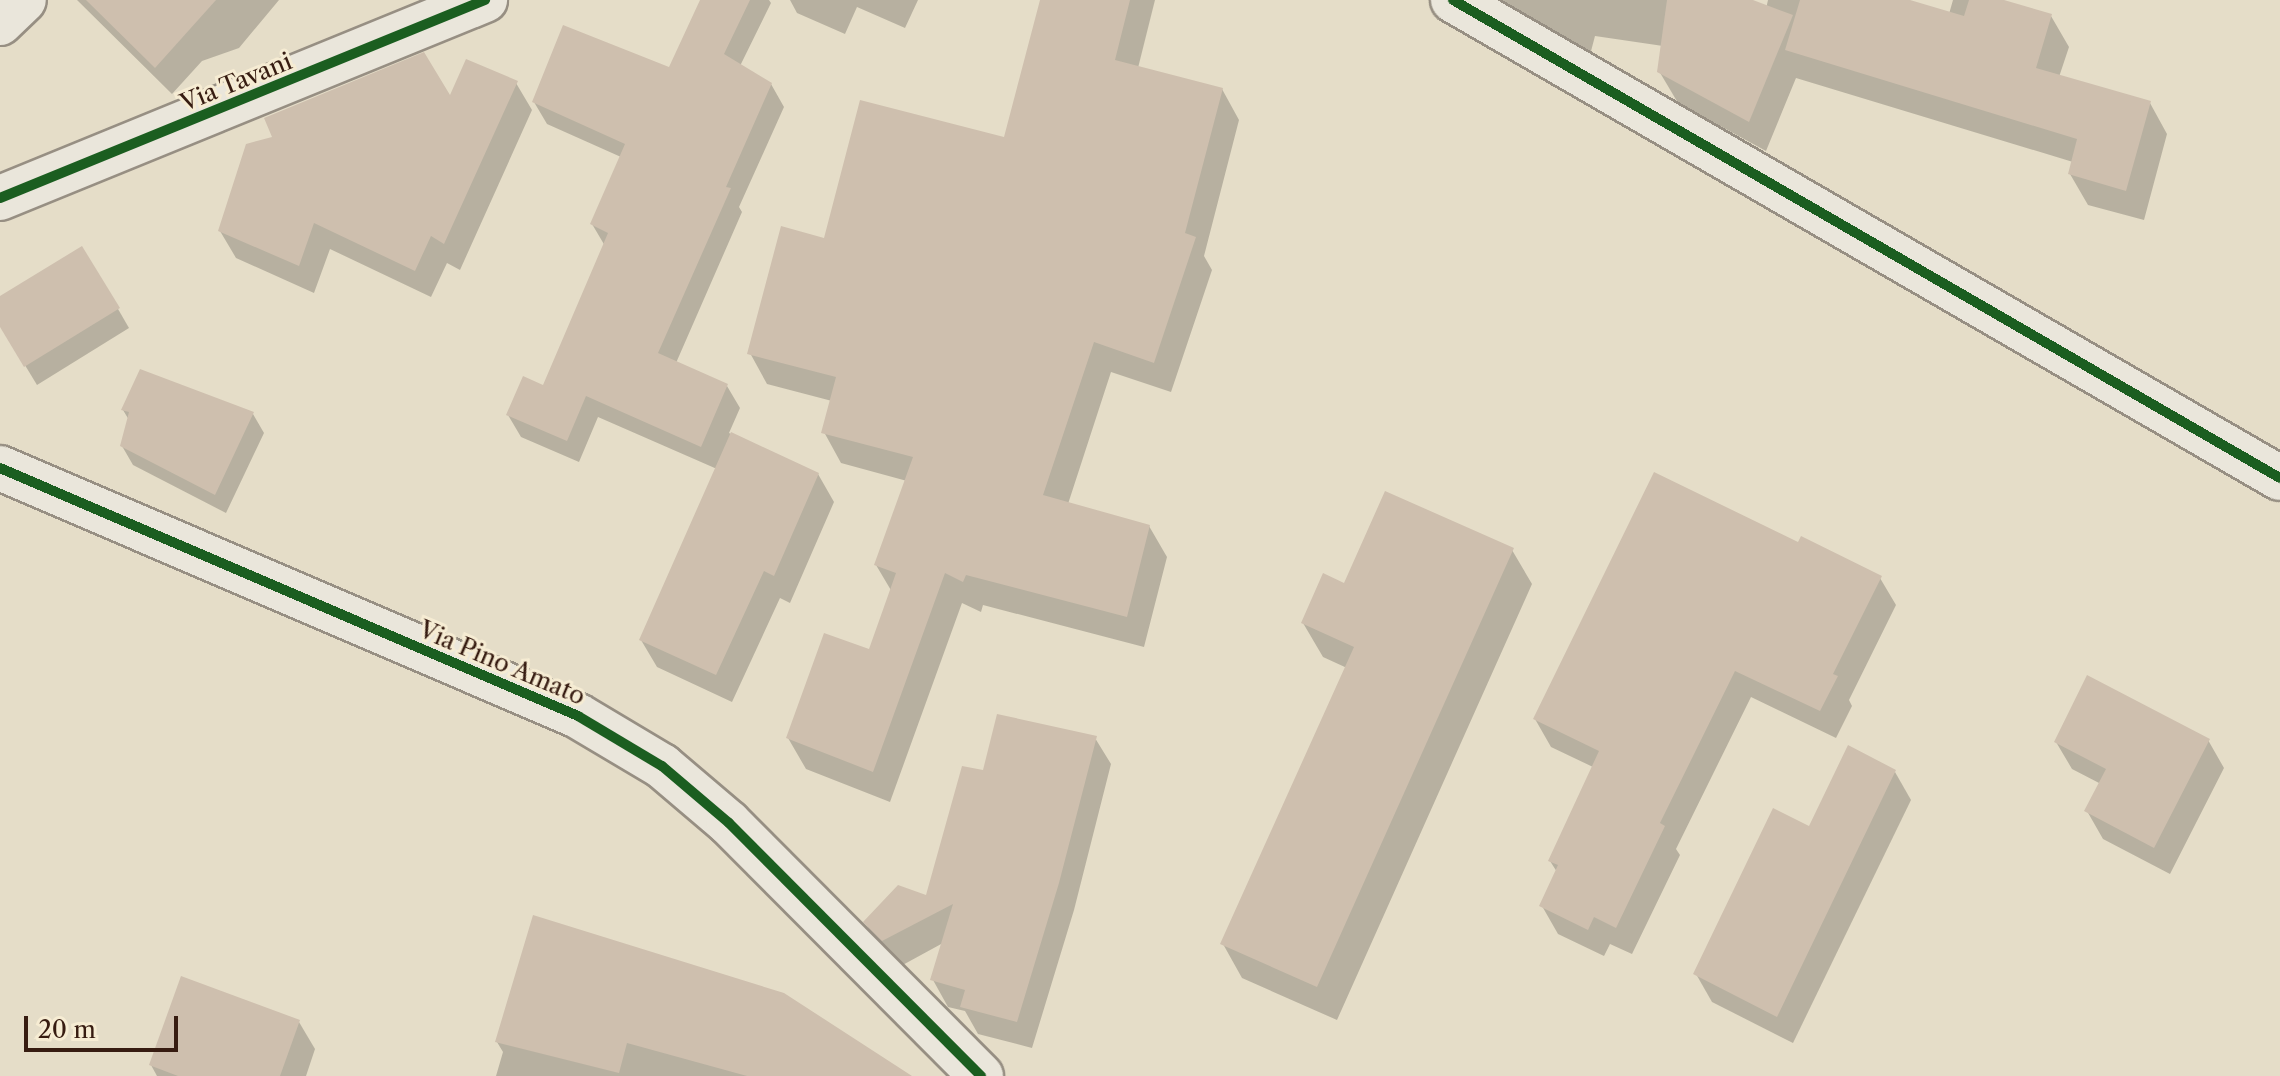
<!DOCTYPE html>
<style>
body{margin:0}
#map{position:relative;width:2280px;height:1076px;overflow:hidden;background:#e5ddc8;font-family:"Libre Caslon Text",serif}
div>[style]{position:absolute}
.shadow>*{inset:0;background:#0003}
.building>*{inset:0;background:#cebfae}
.roads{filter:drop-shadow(2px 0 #978f83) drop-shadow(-2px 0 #978f83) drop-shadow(0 2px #978f83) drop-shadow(0 -2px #978f83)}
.minor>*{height:44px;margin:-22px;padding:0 22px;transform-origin:22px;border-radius:22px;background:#eae6db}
.tertiary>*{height:44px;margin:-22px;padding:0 22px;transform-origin:22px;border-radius:22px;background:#eae6db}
.cycleway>*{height:10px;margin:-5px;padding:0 5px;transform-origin:5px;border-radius:5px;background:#1b5e20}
span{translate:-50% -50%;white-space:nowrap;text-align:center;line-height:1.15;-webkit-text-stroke:6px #f6ecd3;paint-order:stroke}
.street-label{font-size:24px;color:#371c11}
.scale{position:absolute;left:24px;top:1016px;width:154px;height:36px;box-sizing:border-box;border:4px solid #371c11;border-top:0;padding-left:10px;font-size:24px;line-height:28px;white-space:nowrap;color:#371c11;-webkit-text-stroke:6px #f6ecd3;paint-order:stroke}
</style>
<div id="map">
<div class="shadow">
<div style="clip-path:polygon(77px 0,279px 0,239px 48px,202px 61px,172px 94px)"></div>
<div style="clip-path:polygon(702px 0,769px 0,771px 3px,740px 66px,771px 84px,784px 107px,739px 207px,742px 212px,676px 363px,727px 386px,740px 408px,729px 433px,818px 474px,834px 502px,790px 603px,780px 598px,732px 702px,657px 667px,641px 640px,717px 469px,598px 417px,579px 462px,521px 437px,508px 415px,544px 387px,605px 246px,592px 224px,621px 157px,547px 124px,534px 102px,670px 70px)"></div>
<div style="clip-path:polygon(790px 0,918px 0,905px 28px,857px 7px,845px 34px,797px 13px)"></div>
<div style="clip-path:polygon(1042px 0,1155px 0,1138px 68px,1222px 89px,1239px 120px,1204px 256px,1212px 270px,1171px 392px,1111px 372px,1068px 504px,1149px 526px,1167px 557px,1144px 647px,983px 605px,981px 612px,962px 603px,890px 802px,806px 769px,788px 738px,871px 652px,892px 592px,876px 565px,907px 481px,841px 463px,824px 432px,832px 401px,767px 384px,750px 353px,825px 240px,1006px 139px)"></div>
<div style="clip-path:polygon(1490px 0,1750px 0,1765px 13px,1768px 0,1903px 0,1949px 14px,1953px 0,1997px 0,2051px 16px,2069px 47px,2059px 77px,2150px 103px,2167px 134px,2144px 220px,2088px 205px,2070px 174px,2073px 162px,1796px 78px,1766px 151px,1678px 103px,1659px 71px,1663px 46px,1595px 36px,1590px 55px)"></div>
<div style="clip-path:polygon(516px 83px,532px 110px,460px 270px,447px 263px,431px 297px,330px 249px,314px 293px,236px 258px,220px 231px,275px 138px)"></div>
<div style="clip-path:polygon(0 298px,118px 309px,129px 328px,37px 385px,0 324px)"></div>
<div style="clip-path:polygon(123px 410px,253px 414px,264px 433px,226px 513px,133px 465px,122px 446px,129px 420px)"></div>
<div style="clip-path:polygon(1799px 545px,1880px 578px,1896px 605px,1849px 700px,1852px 706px,1836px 738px,1751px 697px,1676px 849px,1680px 855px,1632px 954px,1610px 944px,1604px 956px,1558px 934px,1542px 906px,1557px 872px,1550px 861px,1593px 767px,1551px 747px,1535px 719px)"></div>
<div style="clip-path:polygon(1512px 550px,1532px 584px,1337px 1020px,1242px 978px,1223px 944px,1347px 668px,1323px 657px,1303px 623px,1345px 585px)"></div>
<div style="clip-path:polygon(1095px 738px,1111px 764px,1074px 910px,1032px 1048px,978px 1034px,965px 1011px,948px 1007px,933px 980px,943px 943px,899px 967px,880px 949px,865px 922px,927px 898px,985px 773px)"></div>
<div style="clip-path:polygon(2208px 740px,2224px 768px,2170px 874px,2103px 839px,2087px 811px,2101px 784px,2072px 769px,2056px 742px)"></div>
<div style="clip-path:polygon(1895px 772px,1911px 800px,1793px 1043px,1712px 1002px,1696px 974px,1810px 829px)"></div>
<div style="clip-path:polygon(534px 918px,902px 1076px,496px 1076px,503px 1052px,497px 1042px)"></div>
<div style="clip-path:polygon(299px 1022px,315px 1049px,306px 1076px,157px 1076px,151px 1065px)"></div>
</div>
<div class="building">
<div style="clip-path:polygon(86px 0,216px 0,155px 68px)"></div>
<div style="clip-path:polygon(700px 0,750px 0,724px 54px,772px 83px,726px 187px,731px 188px,658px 353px,728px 384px,701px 447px,586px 396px,567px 441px,506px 415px,523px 376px,543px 385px,608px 233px,590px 224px,625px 144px,532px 102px,563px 25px,669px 67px)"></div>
<div style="clip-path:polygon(1040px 0,1130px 0,1115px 60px,1223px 88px,1185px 233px,1196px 237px,1154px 363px,1094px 342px,1043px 495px,1150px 525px,1127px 617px,966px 575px,963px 582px,945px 573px,873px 772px,786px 738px,824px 633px,869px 649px,896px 573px,874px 565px,913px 457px,821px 433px,836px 377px,747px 354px,781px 226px,824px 238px,860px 100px,1004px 137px)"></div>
<div style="clip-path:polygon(1667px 0,1753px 0,1793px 15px,1749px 122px,1657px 72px)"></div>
<div style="clip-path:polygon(1800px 0,1910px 0,1964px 16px,1969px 0,2004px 0,2052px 14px,2036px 68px,2151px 101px,2126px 191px,2068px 174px,2077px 139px,1785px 50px)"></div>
<div style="clip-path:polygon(424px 52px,450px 95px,466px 59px,518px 81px,444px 244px,431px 236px,415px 271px,314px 223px,299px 266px,218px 231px,246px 144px,272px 137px,264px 118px)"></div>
<div style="clip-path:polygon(82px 246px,120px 308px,24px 367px,0 327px,0 296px)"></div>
<div style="clip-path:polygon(140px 369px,254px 412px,215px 495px,120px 446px,129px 412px,121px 410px)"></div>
<div style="clip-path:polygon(731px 432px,819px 473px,774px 576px,764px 571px,716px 675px,639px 640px)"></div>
<div style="clip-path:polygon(1654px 472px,1798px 542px,1801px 536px,1882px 576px,1833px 674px,1838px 676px,1820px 711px,1735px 671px,1660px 823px,1665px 826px,1616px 928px,1594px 917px,1588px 930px,1539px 906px,1558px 865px,1548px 861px,1599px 751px,1533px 719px)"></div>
<div style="clip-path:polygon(1385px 491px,1514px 548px,1317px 987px,1220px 944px,1354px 647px,1301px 623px,1323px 573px,1344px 583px)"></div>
<div style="clip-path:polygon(2087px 675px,2210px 739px,2154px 848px,2084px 811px,2106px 769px,2054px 742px)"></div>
<div style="clip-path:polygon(997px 714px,1097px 736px,1059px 883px,1017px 1022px,960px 1007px,965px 990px,930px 980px,953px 904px,882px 941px,863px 922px,898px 885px,926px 895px,962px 766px,983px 770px)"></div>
<div style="clip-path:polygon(1848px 745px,1896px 770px,1777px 1017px,1693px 974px,1773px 808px,1809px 826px)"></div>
<div style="clip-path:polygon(533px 915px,784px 993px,912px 1076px,747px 1076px,627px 1043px,619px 1073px,495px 1042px)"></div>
<div style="clip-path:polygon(181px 976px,300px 1020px,280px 1076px,178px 1076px,149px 1065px)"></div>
</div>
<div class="roads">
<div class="minor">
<div style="left:1453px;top:0;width:955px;rotate:30.03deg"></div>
<div style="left:0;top:23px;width:33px;rotate:-44deg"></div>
<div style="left:0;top:468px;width:629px;rotate:23.22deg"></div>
<div style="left:578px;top:716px;width:98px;rotate:30.8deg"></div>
<div style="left:662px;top:766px;width:88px;rotate:40.4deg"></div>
<div style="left:729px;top:823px;width:357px;rotate:45.1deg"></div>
</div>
<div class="tertiary">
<div style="left:0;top:198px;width:524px;rotate:-22.21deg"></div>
</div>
</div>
<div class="cycleway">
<div style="left:1453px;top:0;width:955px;rotate:30.03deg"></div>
<div style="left:0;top:198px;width:524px;rotate:-22.21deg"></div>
<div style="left:0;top:468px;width:629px;rotate:23.22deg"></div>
<div style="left:578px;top:716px;width:98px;rotate:30.8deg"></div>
<div style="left:662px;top:766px;width:88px;rotate:40.4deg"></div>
<div style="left:729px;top:823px;width:357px;rotate:45.1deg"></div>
</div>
<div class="street-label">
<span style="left:236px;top:82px;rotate:-22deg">Via Tavani</span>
<span style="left:502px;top:663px;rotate:23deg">Via Pino Amato</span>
</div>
<div class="scale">20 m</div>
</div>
